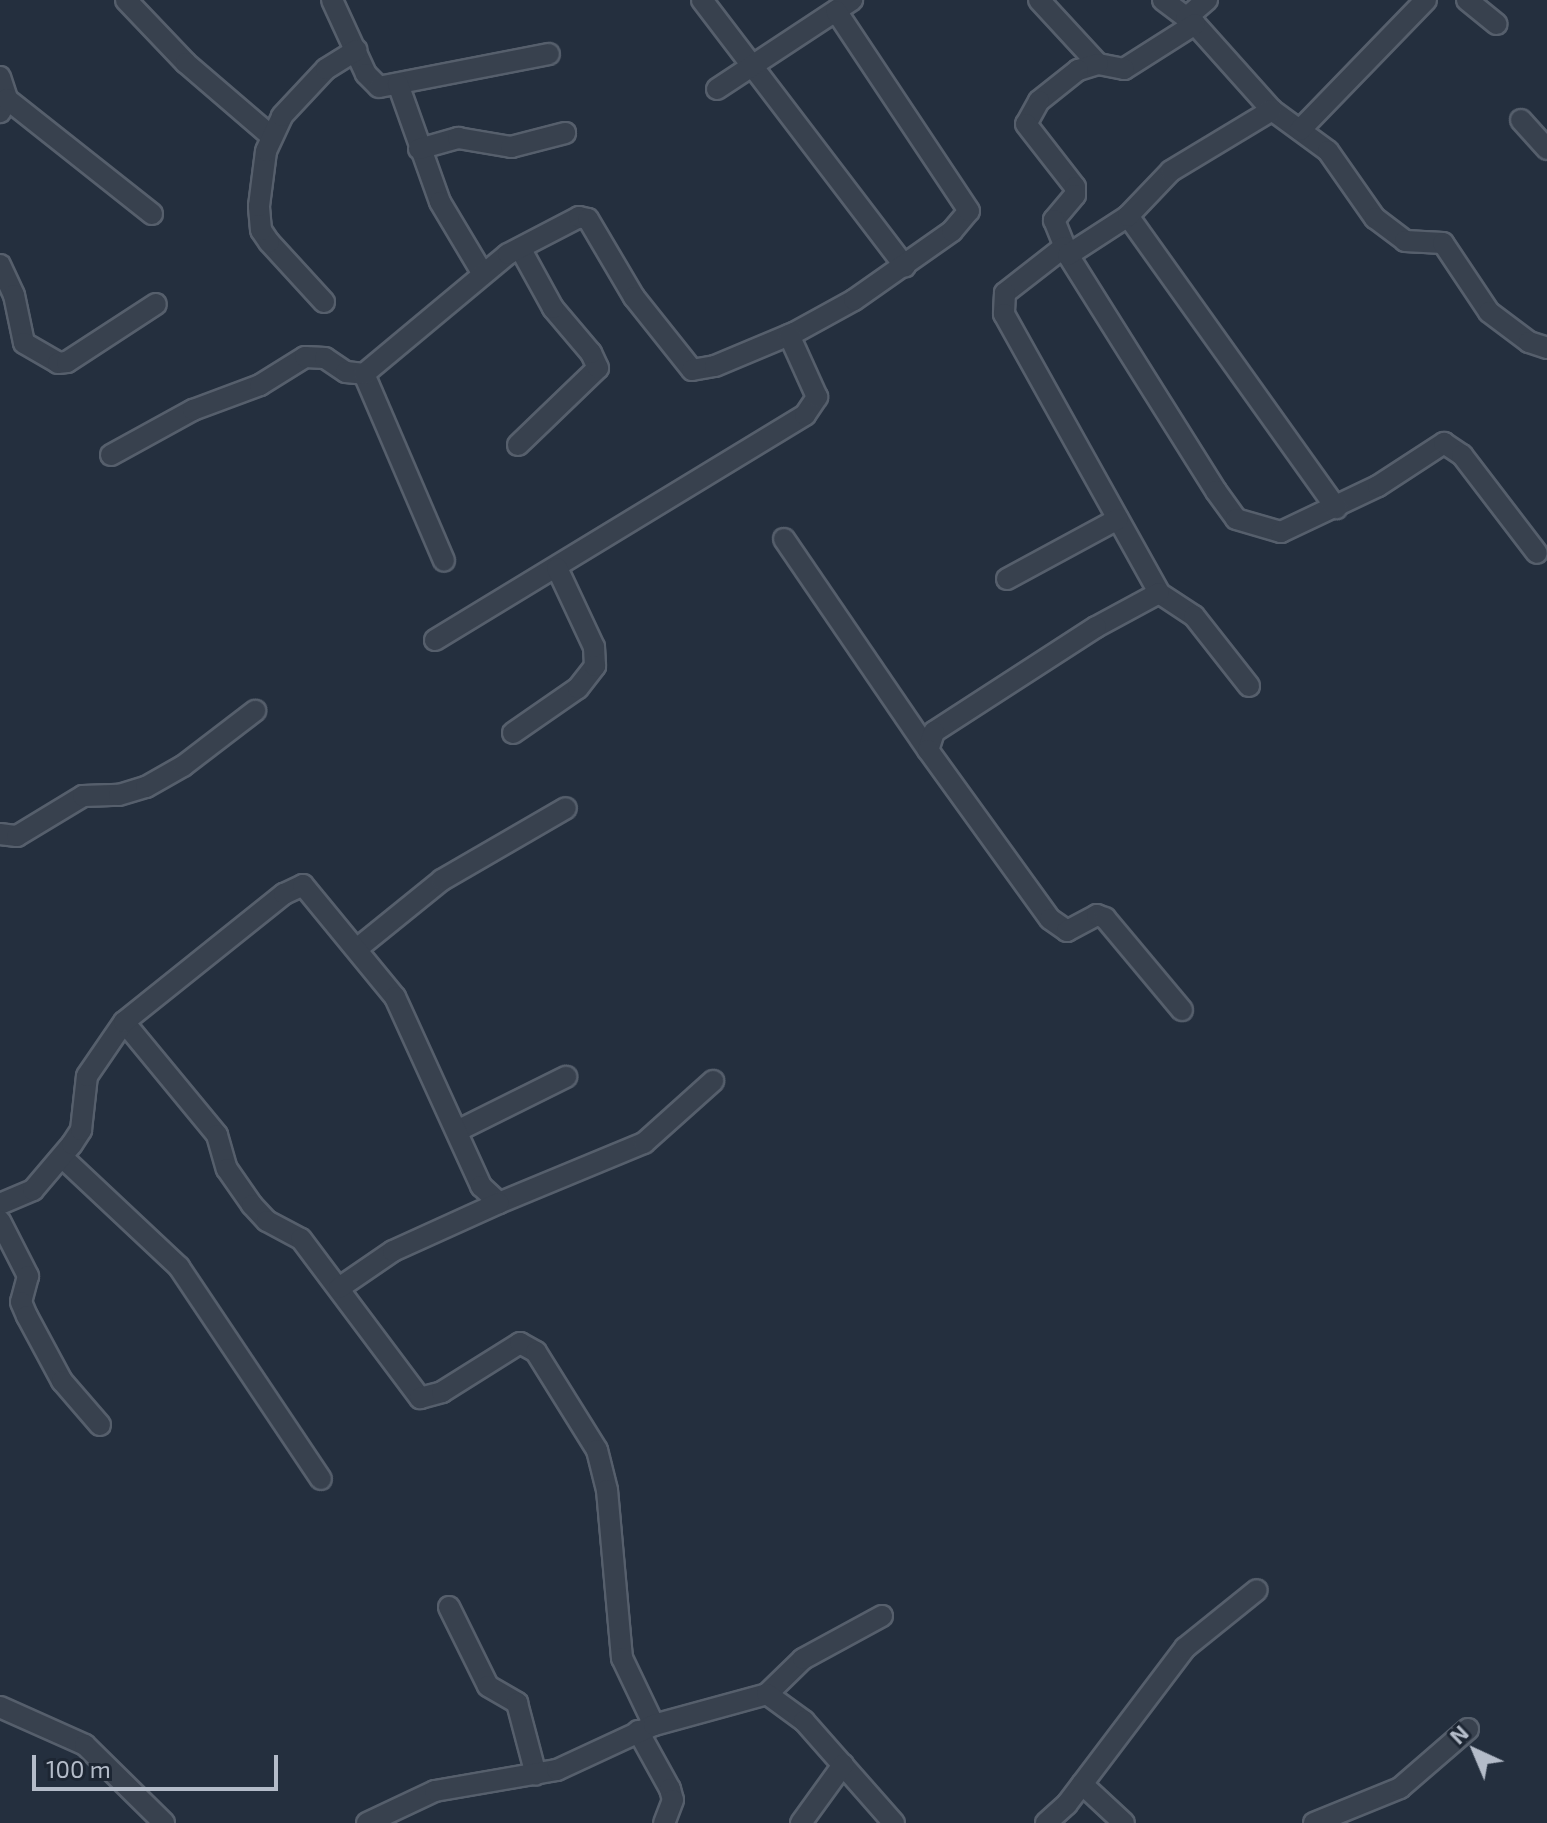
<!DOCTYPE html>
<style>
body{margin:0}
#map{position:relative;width:1547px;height:1823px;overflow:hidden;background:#242f3e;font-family:"Exo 2",sans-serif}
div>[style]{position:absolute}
.roads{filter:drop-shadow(2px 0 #565f6c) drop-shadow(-2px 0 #565f6c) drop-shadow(0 2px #565f6c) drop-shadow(0 -2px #565f6c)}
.minor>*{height:20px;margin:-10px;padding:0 10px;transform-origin:10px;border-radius:10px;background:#38414e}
span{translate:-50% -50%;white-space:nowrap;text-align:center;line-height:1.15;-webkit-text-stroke:6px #1d2633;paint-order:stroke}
.north{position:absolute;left:1435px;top:1711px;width:80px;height:80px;-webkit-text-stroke:6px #1d2633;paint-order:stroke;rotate:316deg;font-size:22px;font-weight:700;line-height:32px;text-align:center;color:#b4bcc9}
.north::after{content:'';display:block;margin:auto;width:28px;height:36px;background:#b4bcc9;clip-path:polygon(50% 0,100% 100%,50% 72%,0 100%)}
.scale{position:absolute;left:32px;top:1755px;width:246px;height:36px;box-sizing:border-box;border:4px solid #b4bcc9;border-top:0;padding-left:10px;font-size:24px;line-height:28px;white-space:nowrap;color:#b4bcc9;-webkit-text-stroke:6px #1d2633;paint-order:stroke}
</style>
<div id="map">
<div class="roads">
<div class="minor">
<div style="left:126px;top:0;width:87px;rotate:46.4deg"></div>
<div style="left:186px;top:63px;width:113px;rotate:40.7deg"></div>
<div style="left:332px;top:0;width:81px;rotate:65.3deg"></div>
<div style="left:366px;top:74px;width:18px;rotate:45deg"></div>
<div style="left:379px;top:87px;width:173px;rotate:-11deg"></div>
<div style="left:702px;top:0;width:335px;rotate:52.7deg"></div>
<div style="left:1039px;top:0;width:87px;rotate:47.3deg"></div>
<div style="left:1163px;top:0;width:40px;rotate:37deg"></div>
<div style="left:1195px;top:24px;width:115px;rotate:48.2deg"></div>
<div style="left:1272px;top:110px;width:69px;rotate:36.2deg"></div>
<div style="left:1328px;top:151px;width:82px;rotate:55deg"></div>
<div style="left:1375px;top:218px;width:38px;rotate:37deg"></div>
<div style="left:1405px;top:241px;width:38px;rotate:3deg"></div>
<div style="left:1443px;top:243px;width:83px;rotate:56.3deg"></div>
<div style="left:1489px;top:312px;width:50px;rotate:36.9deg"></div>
<div style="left:1529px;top:342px;width:19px;rotate:18deg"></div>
<div style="left:1467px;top:0;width:38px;rotate:39deg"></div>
<div style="left:1186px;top:18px;width:28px;rotate:-41deg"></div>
<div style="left:1195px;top:24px;width:84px;rotate:147.6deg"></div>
<div style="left:1124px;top:69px;width:26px;rotate:-169deg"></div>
<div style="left:1098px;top:64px;width:21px;rotate:163deg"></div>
<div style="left:1078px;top:70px;width:50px;rotate:141.5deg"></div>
<div style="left:1039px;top:101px;width:26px;rotate:119deg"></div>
<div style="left:1026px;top:124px;width:80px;rotate:52.1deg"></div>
<div style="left:1075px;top:187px;width:8px;rotate:90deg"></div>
<div style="left:1075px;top:195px;width:33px;rotate:130deg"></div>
<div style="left:1054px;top:220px;width:38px;rotate:68deg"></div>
<div style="left:1068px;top:255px;width:279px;rotate:57.9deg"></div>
<div style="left:1216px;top:491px;width:34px;rotate:54deg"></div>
<div style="left:1236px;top:519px;width:47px;rotate:16.1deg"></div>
<div style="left:1281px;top:532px;width:107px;rotate:-25.4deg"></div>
<div style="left:1378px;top:486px;width:79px;rotate:-33.1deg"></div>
<div style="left:1444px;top:443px;width:22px;rotate:34deg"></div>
<div style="left:1462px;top:455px;width:123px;rotate:52.6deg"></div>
<div style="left:0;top:77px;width:23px;rotate:72deg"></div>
<div style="left:7px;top:99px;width:15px;rotate:118deg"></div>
<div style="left:398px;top:84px;width:125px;rotate:70.4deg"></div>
<div style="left:440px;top:202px;width:84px;rotate:59.2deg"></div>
<div style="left:717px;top:89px;width:162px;rotate:-33.4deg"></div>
<div style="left:7px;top:99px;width:185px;rotate:38.4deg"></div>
<div style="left:1521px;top:120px;width:39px;rotate:48deg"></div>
<div style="left:1300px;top:130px;width:181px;rotate:-45.9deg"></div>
<div style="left:419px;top:149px;width:41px;rotate:-15.8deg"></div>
<div style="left:458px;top:138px;width:54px;rotate:9.6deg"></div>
<div style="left:511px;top:147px;width:56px;rotate:-14.5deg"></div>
<div style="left:1128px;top:216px;width:359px;rotate:54.5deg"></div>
<div style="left:1064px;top:247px;width:75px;rotate:142.1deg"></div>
<div style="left:1005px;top:293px;width:21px;rotate:93deg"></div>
<div style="left:1004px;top:314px;width:319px;rotate:60.9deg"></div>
<div style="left:1159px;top:593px;width:42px;rotate:33.3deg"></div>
<div style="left:1194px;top:616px;width:89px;rotate:51.8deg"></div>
<div style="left:1068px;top:255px;width:72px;rotate:-33deg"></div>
<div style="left:1128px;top:216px;width:62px;rotate:-46.3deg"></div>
<div style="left:1171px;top:171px;width:118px;rotate:-31.1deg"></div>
<div style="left:0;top:265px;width:33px;rotate:65deg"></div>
<div style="left:14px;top:295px;width:49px;rotate:78.2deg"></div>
<div style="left:24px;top:343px;width:39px;rotate:30deg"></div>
<div style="left:58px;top:363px;width:9px;rotate:-6deg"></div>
<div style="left:67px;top:362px;width:106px;rotate:-33.1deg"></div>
<div style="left:324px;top:302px;width:81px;rotate:-132.5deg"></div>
<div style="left:269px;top:242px;width:14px;rotate:-124deg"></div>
<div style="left:261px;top:230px;width:24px;rotate:-95deg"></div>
<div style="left:259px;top:206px;width:55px;rotate:-82.7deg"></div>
<div style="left:266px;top:151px;width:38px;rotate:-65deg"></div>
<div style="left:282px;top:116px;width:64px;rotate:-46.9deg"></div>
<div style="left:326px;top:69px;width:36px;rotate:-32deg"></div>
<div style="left:364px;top:374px;width:203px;rotate:66.8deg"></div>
<div style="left:518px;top:445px;width:111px;rotate:-43.9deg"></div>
<div style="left:598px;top:368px;width:17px;rotate:-115deg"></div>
<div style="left:591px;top:353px;width:59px;rotate:-130.2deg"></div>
<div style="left:553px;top:308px;width:68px;rotate:-118.8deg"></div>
<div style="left:111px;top:455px;width:94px;rotate:-28.8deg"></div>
<div style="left:193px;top:410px;width:72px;rotate:-20.5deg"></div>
<div style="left:260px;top:385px;width:53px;rotate:-31.9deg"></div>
<div style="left:305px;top:357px;width:20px;rotate:3deg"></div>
<div style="left:325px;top:358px;width:25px;rotate:34deg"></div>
<div style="left:346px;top:372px;width:18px;rotate:6deg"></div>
<div style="left:364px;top:374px;width:187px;rotate:-39.8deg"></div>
<div style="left:508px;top:254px;width:80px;rotate:-27.5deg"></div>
<div style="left:579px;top:217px;width:9px;rotate:13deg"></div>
<div style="left:588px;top:219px;width:91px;rotate:59.5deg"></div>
<div style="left:634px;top:297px;width:93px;rotate:51.5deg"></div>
<div style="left:692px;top:370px;width:23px;rotate:-10deg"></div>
<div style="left:715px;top:366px;width:86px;rotate:-22.7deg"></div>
<div style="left:794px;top:333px;width:68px;rotate:-28.8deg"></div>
<div style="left:854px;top:300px;width:120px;rotate:-35.1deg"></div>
<div style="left:952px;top:231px;width:26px;rotate:-50deg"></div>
<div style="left:969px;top:211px;width:240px;rotate:-123.6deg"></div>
<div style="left:784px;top:539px;width:255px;rotate:55.7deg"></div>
<div style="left:1007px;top:579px;width:126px;rotate:-28.4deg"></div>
<div style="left:1159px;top:593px;width:72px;rotate:151.6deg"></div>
<div style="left:1096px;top:627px;width:193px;rotate:147.1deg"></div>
<div style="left:934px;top:732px;width:19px;rotate:108deg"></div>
<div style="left:928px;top:750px;width:208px;rotate:54.2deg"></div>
<div style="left:1050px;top:919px;width:21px;rotate:35deg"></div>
<div style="left:1067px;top:931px;width:34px;rotate:-28deg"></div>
<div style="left:1097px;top:915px;width:9px;rotate:21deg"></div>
<div style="left:1105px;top:918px;width:120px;rotate:50.1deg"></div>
<div style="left:435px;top:640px;width:433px;rotate:-31.3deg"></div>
<div style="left:805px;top:415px;width:22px;rotate:-56deg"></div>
<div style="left:817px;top:397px;width:68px;rotate:-114.3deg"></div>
<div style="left:513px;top:733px;width:79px;rotate:-34.7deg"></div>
<div style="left:578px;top:688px;width:28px;rotate:-52deg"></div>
<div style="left:595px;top:666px;width:19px;rotate:-93deg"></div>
<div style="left:594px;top:647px;width:87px;rotate:-115.1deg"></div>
<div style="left:0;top:834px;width:17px;rotate:7deg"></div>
<div style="left:17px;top:836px;width:77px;rotate:-31.2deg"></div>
<div style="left:83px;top:796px;width:36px;rotate:-2deg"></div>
<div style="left:119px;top:795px;width:28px;rotate:-17deg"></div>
<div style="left:146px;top:787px;width:43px;rotate:-29.6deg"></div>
<div style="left:183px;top:766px;width:91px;rotate:-37.4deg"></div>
<div style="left:358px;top:948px;width:108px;rotate:-39deg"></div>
<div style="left:442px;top:880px;width:143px;rotate:-30.1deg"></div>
<div style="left:124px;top:1022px;width:146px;rotate:50.5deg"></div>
<div style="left:217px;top:1135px;width:35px;rotate:74deg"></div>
<div style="left:227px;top:1169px;width:44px;rotate:55.2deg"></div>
<div style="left:252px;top:1205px;width:22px;rotate:47deg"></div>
<div style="left:267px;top:1221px;width:38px;rotate:28deg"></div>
<div style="left:301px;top:1239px;width:199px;rotate:53.2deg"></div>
<div style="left:420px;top:1398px;width:23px;rotate:-15deg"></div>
<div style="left:442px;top:1392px;width:92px;rotate:-32.1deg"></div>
<div style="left:520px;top:1343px;width:18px;rotate:29deg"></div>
<div style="left:536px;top:1352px;width:115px;rotate:58.1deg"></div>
<div style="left:597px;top:1450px;width:41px;rotate:76deg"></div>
<div style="left:607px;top:1490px;width:169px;rotate:84.9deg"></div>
<div style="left:622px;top:1658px;width:74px;rotate:64.5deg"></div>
<div style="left:457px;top:1131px;width:122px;rotate:-26.4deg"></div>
<div style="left:62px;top:1157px;width:161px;rotate:43.2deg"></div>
<div style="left:179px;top:1267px;width:255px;rotate:56.2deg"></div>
<div style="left:0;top:1204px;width:36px;rotate:-23deg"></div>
<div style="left:33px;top:1190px;width:60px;rotate:-49.7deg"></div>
<div style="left:72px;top:1144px;width:17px;rotate:-57deg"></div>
<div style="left:81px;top:1130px;width:54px;rotate:-83.7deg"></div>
<div style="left:87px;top:1076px;width:65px;rotate:-55.6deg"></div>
<div style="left:124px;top:1022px;width:205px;rotate:-38.7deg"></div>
<div style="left:284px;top:894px;width:21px;rotate:-25deg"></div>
<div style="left:303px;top:885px;width:145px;rotate:50.6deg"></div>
<div style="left:395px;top:997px;width:208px;rotate:65.5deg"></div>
<div style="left:481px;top:1186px;width:25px;rotate:43deg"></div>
<div style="left:499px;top:1203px;width:157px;rotate:-22.5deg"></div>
<div style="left:644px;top:1143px;width:93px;rotate:-41.9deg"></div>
<div style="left:0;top:1221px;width:62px;rotate:63deg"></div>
<div style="left:28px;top:1276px;width:27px;rotate:105deg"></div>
<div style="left:21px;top:1302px;width:15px;rotate:67deg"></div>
<div style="left:27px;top:1316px;width:74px;rotate:61.7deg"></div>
<div style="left:62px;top:1381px;width:58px;rotate:49.2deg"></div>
<div style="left:339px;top:1288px;width:65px;rotate:-34.4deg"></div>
<div style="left:393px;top:1251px;width:116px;rotate:-24.4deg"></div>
<div style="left:449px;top:1607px;width:88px;rotate:63.7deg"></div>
<div style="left:488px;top:1686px;width:34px;rotate:30deg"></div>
<div style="left:517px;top:1703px;width:74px;rotate:75.2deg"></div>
<div style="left:767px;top:1694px;width:50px;rotate:-44.2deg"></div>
<div style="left:803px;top:1659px;width:90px;rotate:-28.6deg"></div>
<div style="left:0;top:1707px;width:93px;rotate:24.1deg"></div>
<div style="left:85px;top:1745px;width:111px;rotate:44.6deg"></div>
<div style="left:638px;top:1731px;width:66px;rotate:61.1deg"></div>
<div style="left:670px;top:1789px;width:11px;rotate:75deg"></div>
<div style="left:673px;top:1800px;width:25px;rotate:111deg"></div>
<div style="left:1082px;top:1784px;width:57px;rotate:42.9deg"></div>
<div style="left:367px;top:1823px;width:75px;rotate:-25.2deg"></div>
<div style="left:435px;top:1791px;width:124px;rotate:-9.8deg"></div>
<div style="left:557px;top:1770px;width:107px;rotate:-24.9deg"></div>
<div style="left:654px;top:1725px;width:117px;rotate:-15.3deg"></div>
<div style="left:767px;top:1694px;width:46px;rotate:36.1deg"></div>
<div style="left:804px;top:1721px;width:136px;rotate:48.6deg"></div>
<div style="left:801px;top:1823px;width:72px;rotate:-54.1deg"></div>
<div style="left:1046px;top:1823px;width:28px;rotate:-42deg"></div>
<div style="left:1067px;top:1804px;width:196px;rotate:-52.9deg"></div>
<div style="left:1185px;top:1648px;width:92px;rotate:-38.9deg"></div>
<div style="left:1314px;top:1823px;width:93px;rotate:-22.1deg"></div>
<div style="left:1400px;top:1788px;width:90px;rotate:-40.9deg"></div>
</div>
</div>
<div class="north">N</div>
<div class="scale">100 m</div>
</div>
